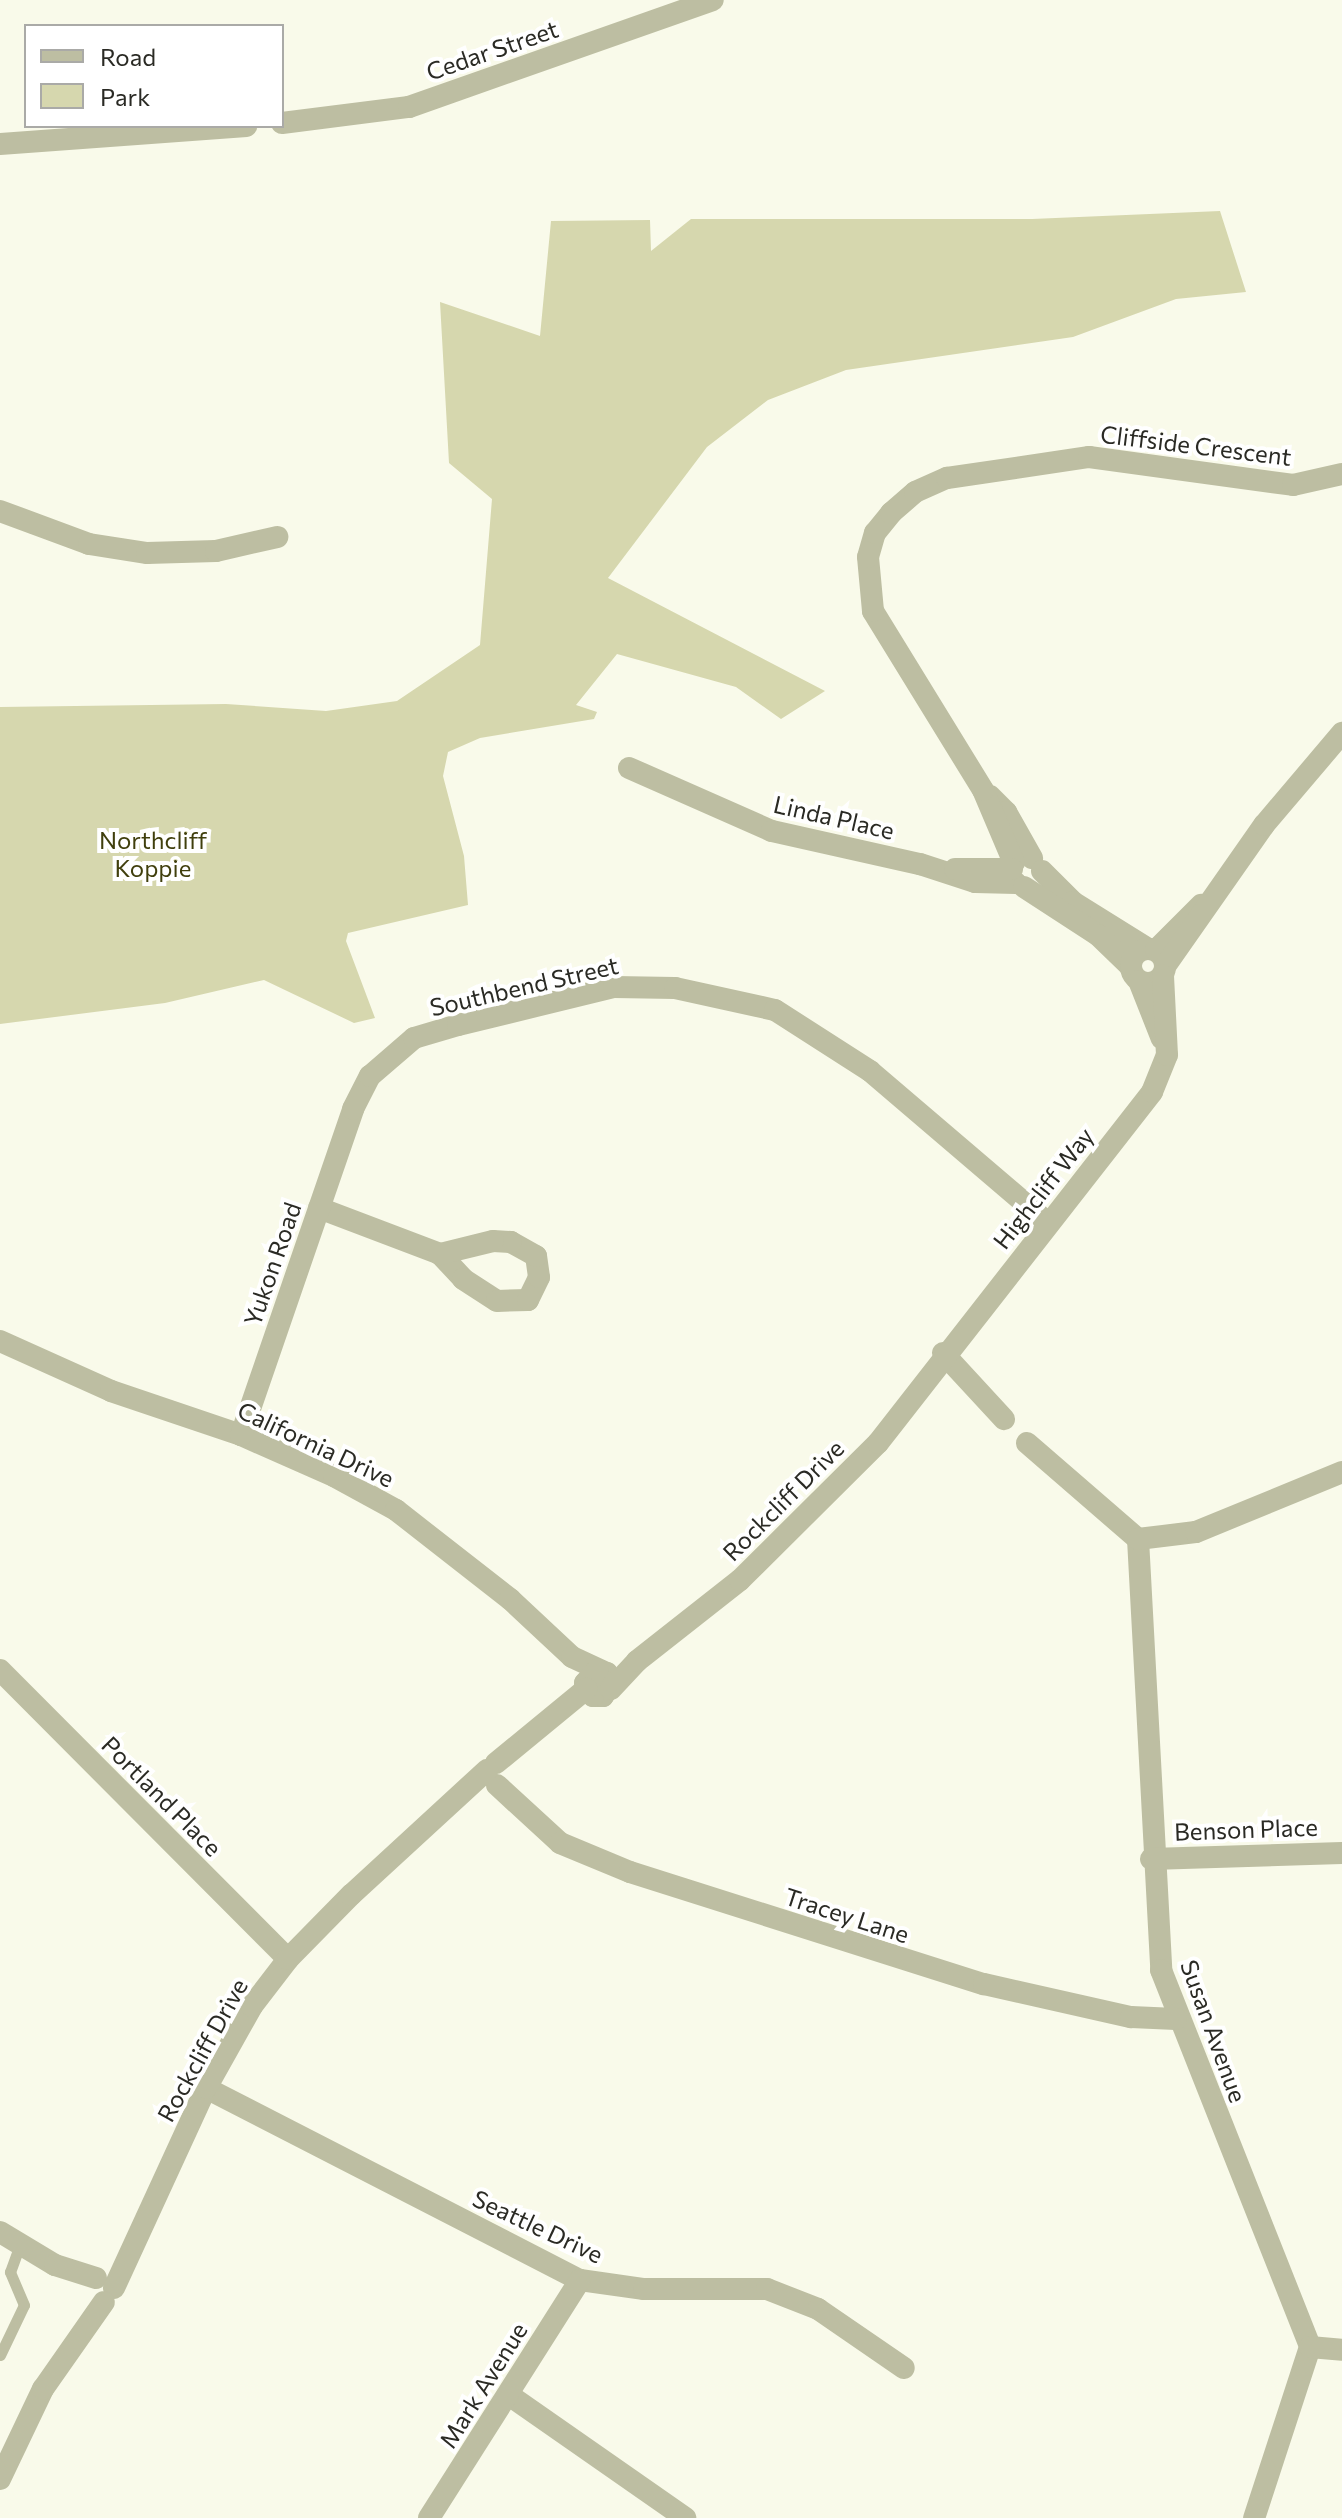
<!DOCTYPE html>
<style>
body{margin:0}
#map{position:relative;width:1342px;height:2518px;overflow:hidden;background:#f9faea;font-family:Commissioner,sans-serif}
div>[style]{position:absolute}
.green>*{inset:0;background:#d6d7ae}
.service>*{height:11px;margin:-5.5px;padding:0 5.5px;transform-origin:5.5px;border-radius:5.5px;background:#bdbea2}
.minor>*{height:22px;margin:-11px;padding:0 11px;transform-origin:11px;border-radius:11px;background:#bdbea2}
.minor>.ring{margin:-11px;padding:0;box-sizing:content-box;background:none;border:22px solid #bdbea2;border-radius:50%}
span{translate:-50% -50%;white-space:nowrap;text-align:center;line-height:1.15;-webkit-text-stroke:8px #fff;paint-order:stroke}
.street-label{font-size:24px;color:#2a2a24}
.park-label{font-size:24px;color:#403f0d}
.legend{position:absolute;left:24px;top:24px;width:260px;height:104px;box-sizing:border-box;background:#fff;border:2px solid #aaaaa7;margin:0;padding:10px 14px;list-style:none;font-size:24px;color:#2a2a24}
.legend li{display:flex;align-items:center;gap:16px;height:40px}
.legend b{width:40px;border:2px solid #aaaaa7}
</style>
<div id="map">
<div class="green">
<div style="clip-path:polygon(1220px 211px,1246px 292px,1176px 299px,1073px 337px,846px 370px,768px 400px,707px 447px,608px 578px,825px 691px,781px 719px,736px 687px,617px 654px,576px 705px,597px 712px,594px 719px,480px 738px,448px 752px,443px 776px,464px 856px,468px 905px,348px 933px,346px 941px,375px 1018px,354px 1023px,264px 980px,165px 1003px,0 1024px,0 707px,226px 704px,326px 711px,397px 701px,480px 645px,492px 499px,449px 463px,440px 302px,540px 336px,551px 221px,650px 220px,651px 251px,691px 219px,1032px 219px)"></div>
</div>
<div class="service">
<div style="left:0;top:2355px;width:55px;rotate:-64.4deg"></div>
<div style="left:24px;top:2305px;width:36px;rotate:-113deg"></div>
<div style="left:10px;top:2272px;width:29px;rotate:-70deg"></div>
</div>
<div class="minor">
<div style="left:282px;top:123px;width:128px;rotate:-7.2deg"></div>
<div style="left:409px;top:107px;width:322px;rotate:-19.4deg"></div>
<div style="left:0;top:144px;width:247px;rotate:-4.2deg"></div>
<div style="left:0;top:511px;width:95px;rotate:20.3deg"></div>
<div style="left:89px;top:544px;width:59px;rotate:8.8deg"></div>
<div style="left:147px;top:553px;width:69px;rotate:-1.7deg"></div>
<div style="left:216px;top:551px;width:63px;rotate:-12.9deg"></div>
<div style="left:629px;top:768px;width:156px;rotate:23.8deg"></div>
<div style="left:772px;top:831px;width:152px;rotate:12.6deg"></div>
<div style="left:920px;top:864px;width:58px;rotate:18.1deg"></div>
<div style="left:975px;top:882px;width:41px;rotate:1.4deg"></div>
<div style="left:990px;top:796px;width:23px;rotate:45deg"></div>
<div style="left:1006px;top:812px;width:53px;rotate:60.5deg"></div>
<div style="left:1014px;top:863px;width:79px;rotate:-113deg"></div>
<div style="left:983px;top:790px;width:210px;rotate:-121.6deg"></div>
<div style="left:873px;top:611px;width:54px;rotate:-95.3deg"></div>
<div style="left:868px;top:557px;width:25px;rotate:-74deg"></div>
<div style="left:875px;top:533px;width:26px;rotate:-51deg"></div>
<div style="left:891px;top:513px;width:32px;rotate:-41deg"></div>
<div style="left:915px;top:492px;width:35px;rotate:-24deg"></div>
<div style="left:947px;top:478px;width:144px;rotate:-8.4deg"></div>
<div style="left:1089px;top:457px;width:206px;rotate:7.8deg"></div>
<div style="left:1293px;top:485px;width:50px;rotate:-12.7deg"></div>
<div style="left:955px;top:869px;width:57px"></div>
<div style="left:1042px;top:871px;width:44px;rotate:45deg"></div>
<div style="left:1073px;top:902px;width:87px;rotate:31.9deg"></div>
<div style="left:1024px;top:887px;width:88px;rotate:33deg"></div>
<div style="left:1098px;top:935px;width:45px;rotate:44.1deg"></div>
<div class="ring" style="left:1131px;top:949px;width:12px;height:12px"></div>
<div style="left:1156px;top:950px;width:64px;rotate:-45deg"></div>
<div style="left:1166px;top:965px;width:171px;rotate:-55deg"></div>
<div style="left:1264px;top:825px;width:121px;rotate:-49.7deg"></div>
<div style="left:1139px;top:981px;width:62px;rotate:68.4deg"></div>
<div style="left:319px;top:1208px;width:129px;rotate:20.8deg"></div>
<div style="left:440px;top:1254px;width:34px;rotate:47deg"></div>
<div style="left:463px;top:1279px;width:40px;rotate:32.9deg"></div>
<div style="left:497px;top:1301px;width:31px;rotate:-2deg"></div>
<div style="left:528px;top:1300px;width:25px;rotate:-64deg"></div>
<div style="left:539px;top:1277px;width:21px;rotate:-98deg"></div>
<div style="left:536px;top:1256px;width:29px;rotate:-151deg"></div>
<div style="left:511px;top:1242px;width:18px;rotate:-177deg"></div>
<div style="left:493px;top:1241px;width:55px;rotate:166.2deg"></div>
<div style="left:0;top:1341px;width:122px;rotate:24.2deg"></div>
<div style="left:111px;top:1391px;width:137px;rotate:18.7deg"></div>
<div style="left:241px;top:1435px;width:102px;rotate:23.8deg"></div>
<div style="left:334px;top:1476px;width:71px;rotate:28.7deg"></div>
<div style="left:396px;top:1510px;width:145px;rotate:38deg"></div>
<div style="left:510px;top:1599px;width:85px;rotate:43.1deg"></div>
<div style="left:572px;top:1657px;width:38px;rotate:25deg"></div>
<div style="left:607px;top:1673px;width:11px;rotate:63deg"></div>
<div style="left:612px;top:1683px;width:16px;rotate:125deg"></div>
<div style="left:603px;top:1696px;width:10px;rotate:180deg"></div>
<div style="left:593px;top:1696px;width:15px;rotate:-122deg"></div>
<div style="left:585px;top:1683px;width:18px;rotate:-47deg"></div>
<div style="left:943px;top:1353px;width:90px;rotate:47.3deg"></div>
<div style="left:241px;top:1435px;width:345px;rotate:-71deg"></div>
<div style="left:353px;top:1109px;width:37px;rotate:-63deg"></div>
<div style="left:370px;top:1076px;width:58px;rotate:-40.8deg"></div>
<div style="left:414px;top:1038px;width:46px;rotate:-16.5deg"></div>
<div style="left:458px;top:1025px;width:161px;rotate:-13.7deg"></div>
<div style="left:614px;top:987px;width:61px;rotate:0.9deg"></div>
<div style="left:675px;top:988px;width:102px;rotate:12.4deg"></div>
<div style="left:775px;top:1010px;width:113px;rotate:32.7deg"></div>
<div style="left:870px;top:1071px;width:235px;rotate:40.5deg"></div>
<div style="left:1027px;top:1443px;width:147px;rotate:40.9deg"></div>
<div style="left:1138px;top:1539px;width:432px;rotate:86.9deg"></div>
<div style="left:1161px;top:1970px;width:405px;rotate:68.4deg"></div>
<div style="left:1310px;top:2347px;width:180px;rotate:108.1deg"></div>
<div style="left:1138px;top:1539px;width:58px;rotate:-6.9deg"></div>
<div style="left:1196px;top:1532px;width:158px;rotate:-22.3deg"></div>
<div style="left:0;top:1670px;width:408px;rotate:45.1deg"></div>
<div style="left:611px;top:1689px;width:38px;rotate:-47deg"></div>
<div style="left:637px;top:1661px;width:131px;rotate:-38.2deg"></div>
<div style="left:740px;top:1580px;width:194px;rotate:-44.8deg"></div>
<div style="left:878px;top:1443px;width:445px;rotate:-52deg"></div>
<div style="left:1152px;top:1092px;width:40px;rotate:-68deg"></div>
<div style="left:1167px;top:1055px;width:80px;rotate:-92.9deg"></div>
<div style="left:496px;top:1763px;width:117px;rotate:-39.4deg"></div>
<div style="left:497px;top:1785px;width:86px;rotate:42.6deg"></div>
<div style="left:560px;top:1843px;width:76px;rotate:22.5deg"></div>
<div style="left:630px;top:1872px;width:371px;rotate:17.6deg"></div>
<div style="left:984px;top:1984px;width:151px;rotate:12.7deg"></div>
<div style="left:1131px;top:2017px;width:45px;rotate:2.5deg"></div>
<div style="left:1151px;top:1859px;width:191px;rotate:-1.8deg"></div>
<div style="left:206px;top:2088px;width:420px;rotate:27.2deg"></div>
<div style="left:580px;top:2280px;width:65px;rotate:8deg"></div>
<div style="left:644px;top:2289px;width:123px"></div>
<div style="left:767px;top:2289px;width:55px;rotate:21.4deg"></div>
<div style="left:818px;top:2309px;width:104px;rotate:34.5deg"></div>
<div style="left:0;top:2232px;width:64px;rotate:31deg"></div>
<div style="left:55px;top:2265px;width:43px;rotate:17.6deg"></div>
<div style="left:114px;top:2288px;width:220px;rotate:-65.3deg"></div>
<div style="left:206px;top:2088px;width:94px;rotate:-60.7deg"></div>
<div style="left:252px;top:2006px;width:59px;rotate:-52.5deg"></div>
<div style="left:288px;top:1959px;width:90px;rotate:-45.5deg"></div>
<div style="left:351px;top:1895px;width:185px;rotate:-42.6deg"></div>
<div style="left:1310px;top:2347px;width:32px;rotate:5deg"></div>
<div style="left:509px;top:2395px;width:215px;rotate:34.9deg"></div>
<div style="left:0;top:2479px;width:100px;rotate:-64.5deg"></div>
<div style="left:43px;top:2389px;width:106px;rotate:-55deg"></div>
<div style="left:429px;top:2518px;width:282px;rotate:-57.6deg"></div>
</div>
<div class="street-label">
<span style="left:492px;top:50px;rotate:-19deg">Cedar Street</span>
<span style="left:1196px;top:445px;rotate:7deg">Cliffside Crescent</span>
<span style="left:834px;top:817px;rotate:13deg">Linda Place</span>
<span style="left:524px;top:986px;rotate:-13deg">Southbend Street</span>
<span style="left:1043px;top:1188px;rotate:-52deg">Highcliff Way</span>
<span style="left:272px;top:1264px;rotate:-71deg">Yukon Road</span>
<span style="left:316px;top:1444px;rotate:25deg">California Drive</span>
<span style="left:783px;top:1500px;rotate:-45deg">Rockcliff Drive</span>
<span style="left:162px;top:1796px;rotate:45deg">Portland Place</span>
<span style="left:1246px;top:1829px;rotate:-2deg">Benson Place</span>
<span style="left:847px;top:1915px;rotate:18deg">Tracey Lane</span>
<span style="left:1214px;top:2031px;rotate:70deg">Susan Avenue</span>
<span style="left:202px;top:2050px;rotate:-61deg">Rockcliff Drive</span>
<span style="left:538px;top:2226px;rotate:25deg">Seattle Drive</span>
<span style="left:483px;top:2385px;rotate:-58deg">Mark Avenue</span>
</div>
<div class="park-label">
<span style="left:153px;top:854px">Northcliff<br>Koppie</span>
</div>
<ul class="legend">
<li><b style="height:10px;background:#bdbea2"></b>Road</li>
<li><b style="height:22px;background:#d6d7ae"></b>Park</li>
</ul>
</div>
